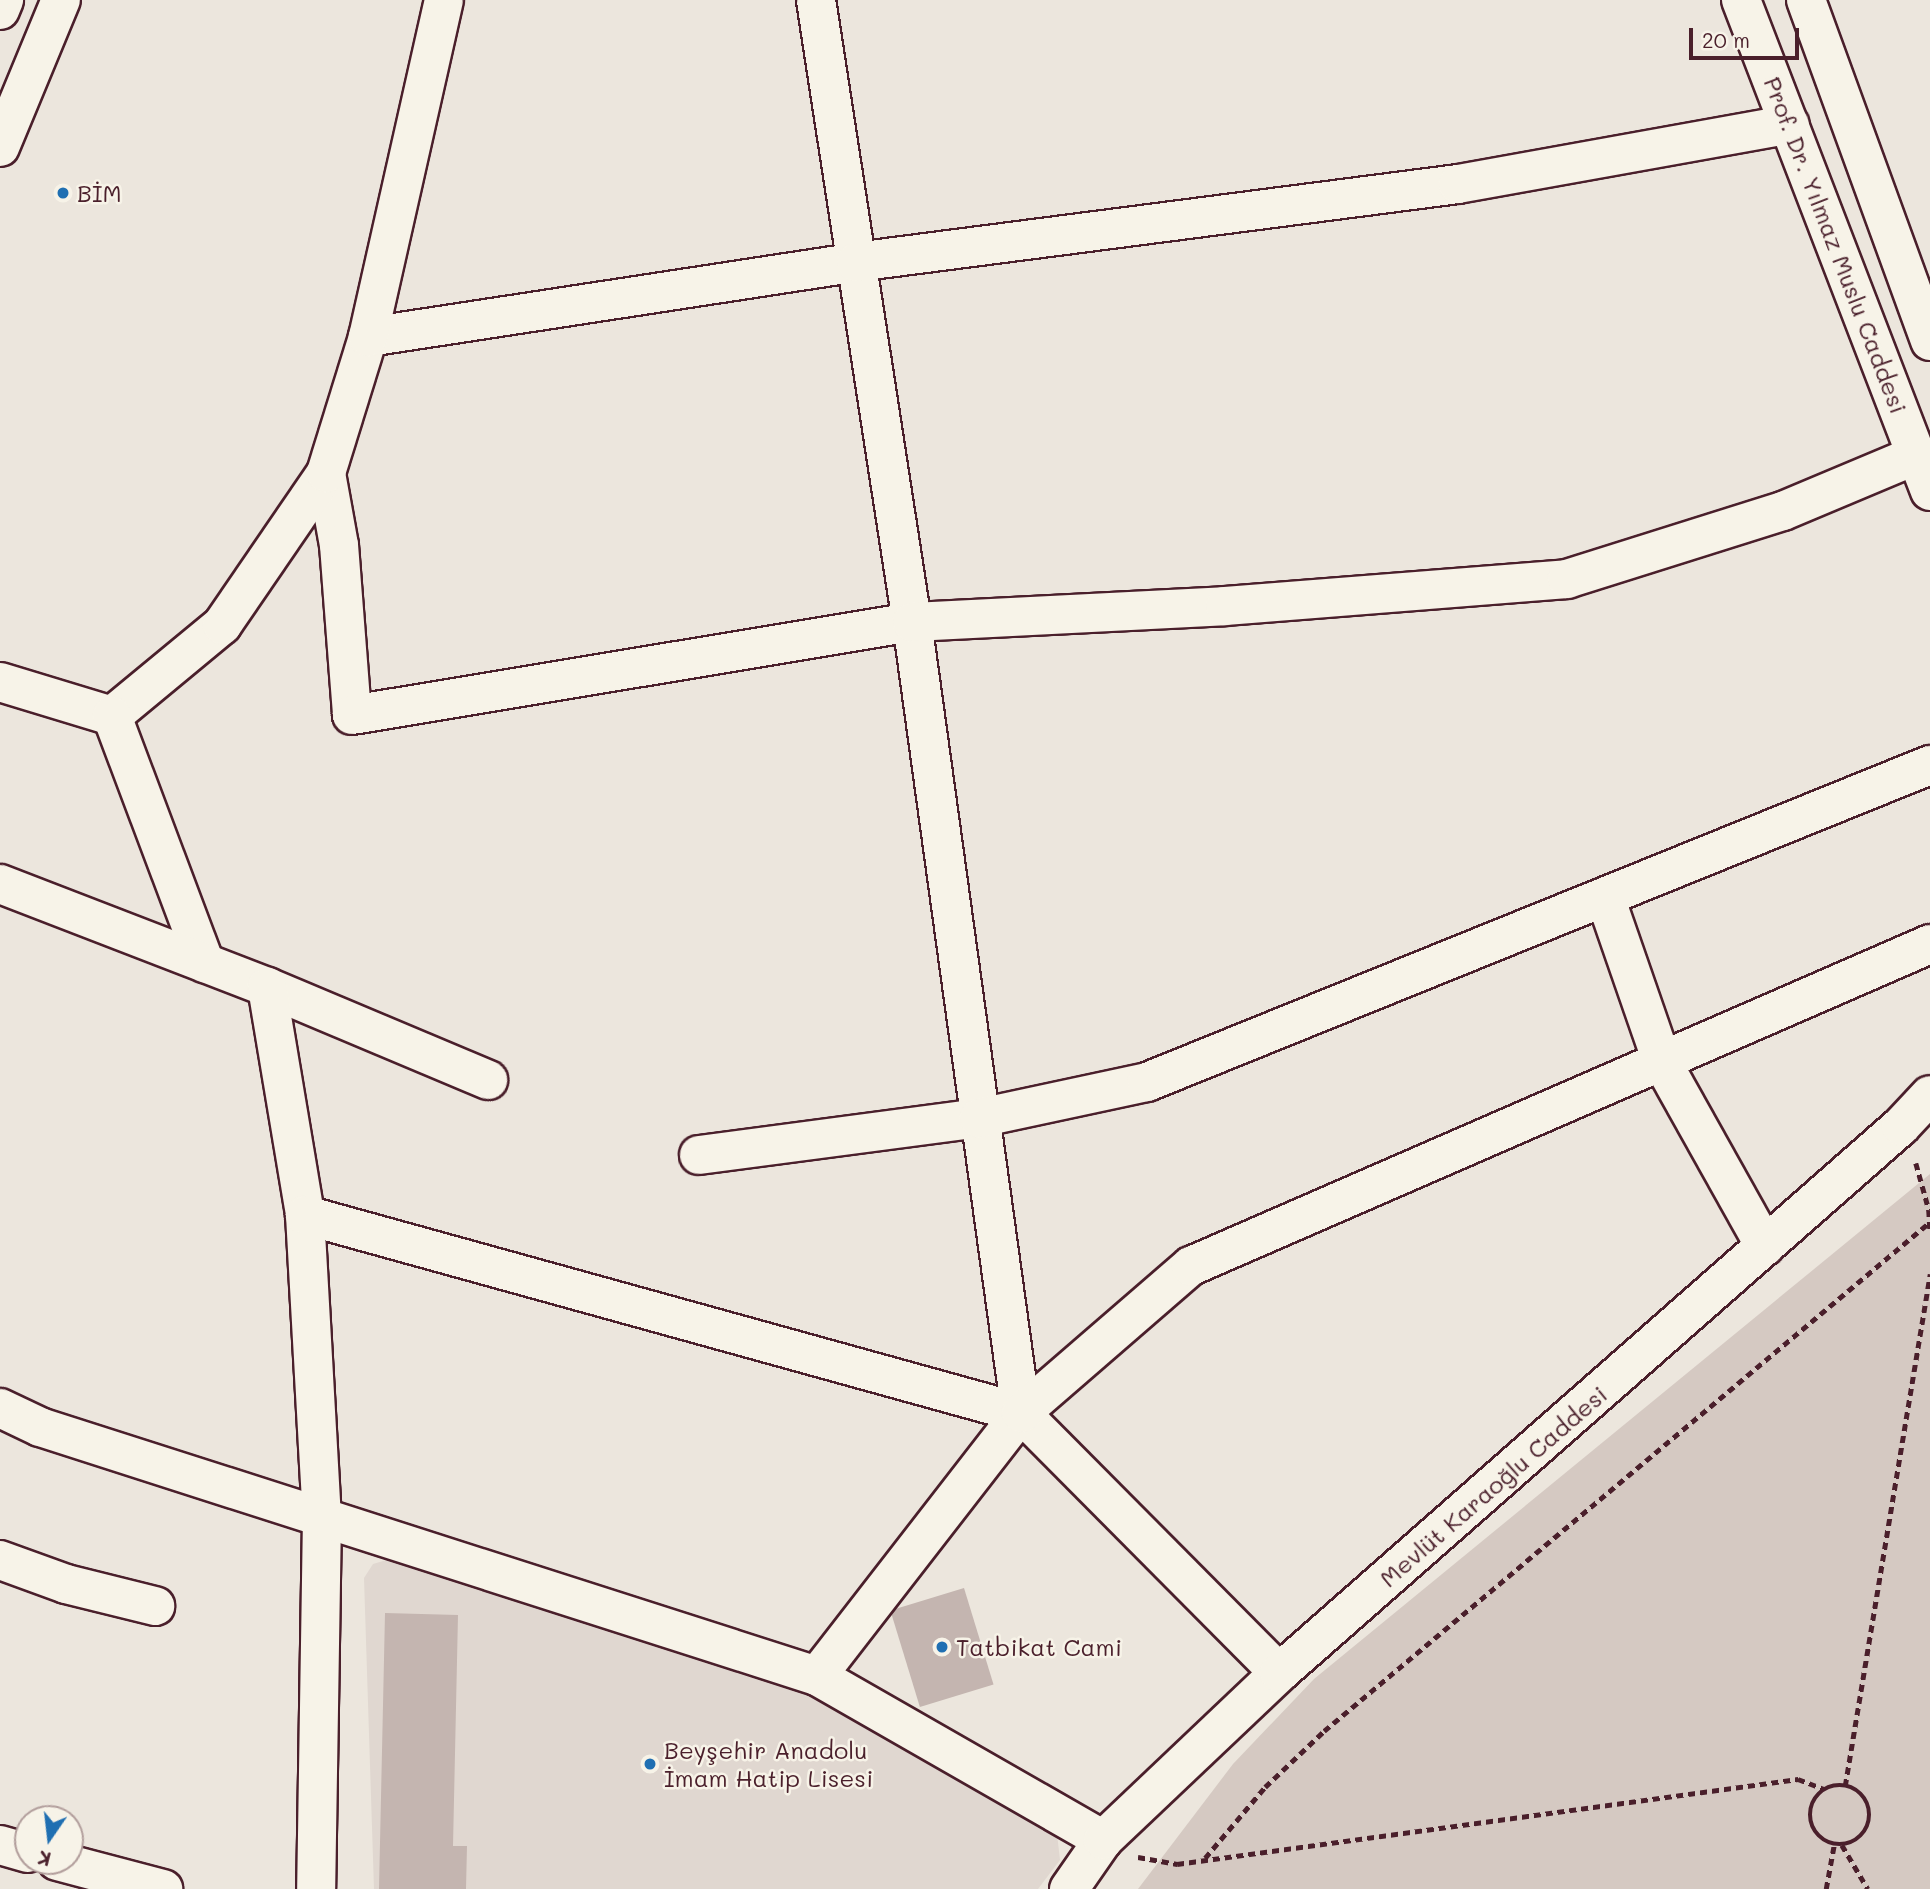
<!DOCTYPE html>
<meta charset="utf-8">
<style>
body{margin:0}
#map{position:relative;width:1930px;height:1889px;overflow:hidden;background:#ece6dd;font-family:Mali,sans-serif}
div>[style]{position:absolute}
.built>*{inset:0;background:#e0d7d0}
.green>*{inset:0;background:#d5c9c2}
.building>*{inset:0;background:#c4b5b0;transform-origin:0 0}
.path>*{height:4.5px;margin-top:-2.25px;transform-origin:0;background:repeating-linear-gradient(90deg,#4a1f2b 0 7px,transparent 0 12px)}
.path>.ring{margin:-2.25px;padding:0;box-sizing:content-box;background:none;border:4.5px solid #4a1f2b;border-radius:50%}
.roads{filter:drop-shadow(2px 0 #4a1f2b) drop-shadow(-2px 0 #4a1f2b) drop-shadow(0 2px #4a1f2b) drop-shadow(0 -2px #4a1f2b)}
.minor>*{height:38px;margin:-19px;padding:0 19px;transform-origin:19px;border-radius:19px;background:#f7f3e8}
.major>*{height:38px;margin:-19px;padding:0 19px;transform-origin:19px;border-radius:19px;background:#f7f3e8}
.dots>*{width:19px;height:19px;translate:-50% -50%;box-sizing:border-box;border:4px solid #f7f3e8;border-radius:50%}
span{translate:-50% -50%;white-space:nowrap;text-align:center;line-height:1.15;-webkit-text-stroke:5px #f7f3e8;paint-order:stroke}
.poi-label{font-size:24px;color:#4a1f2b}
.left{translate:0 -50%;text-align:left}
.street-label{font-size:24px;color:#4a1f2b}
.north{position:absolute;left:14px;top:1805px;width:70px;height:70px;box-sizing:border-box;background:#f7f3e8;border:2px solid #b29e9c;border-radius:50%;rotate:194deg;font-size:19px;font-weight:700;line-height:28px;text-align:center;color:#4a1f2b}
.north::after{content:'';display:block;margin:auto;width:24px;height:32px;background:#1f6fb2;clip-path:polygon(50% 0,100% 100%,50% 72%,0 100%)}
.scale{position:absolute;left:1689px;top:28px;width:110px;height:32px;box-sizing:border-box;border:4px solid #4a1f2b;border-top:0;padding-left:9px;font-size:21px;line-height:24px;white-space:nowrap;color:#4a1f2b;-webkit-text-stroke:5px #f7f3e8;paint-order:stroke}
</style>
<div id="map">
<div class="built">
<div style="clip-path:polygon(390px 1559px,803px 1693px,1057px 1834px,1060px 1860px,1038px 1889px,374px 1889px,364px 1578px,373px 1564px)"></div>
</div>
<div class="green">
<div style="clip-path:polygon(1930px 1174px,1930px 1889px,1138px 1889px,1233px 1764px,1314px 1679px)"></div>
</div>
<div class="building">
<div style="left:964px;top:1588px;width:101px;height:77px;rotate:73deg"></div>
<div style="clip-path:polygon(385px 1613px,458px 1615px,453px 1846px,467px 1846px,466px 1889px,379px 1889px)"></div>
</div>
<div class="path">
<div style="left:1916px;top:1163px;width:49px;rotate:74.5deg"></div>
<div style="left:1929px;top:1210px;width:21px;rotate:87deg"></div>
<div class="ring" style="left:1810px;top:1785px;width:55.5px;height:55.5px"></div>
<div style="left:1845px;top:1786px;width:519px;rotate:-80.57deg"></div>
<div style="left:1842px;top:1845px;width:51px;rotate:59.4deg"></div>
<div style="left:1138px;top:1857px;width:40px;rotate:10deg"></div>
<div style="left:1177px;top:1864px;width:627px;rotate:-7.79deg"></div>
<div style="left:1798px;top:1779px;width:28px;rotate:21deg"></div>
<div style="left:1205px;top:1858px;width:93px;rotate:-49.8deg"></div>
<div style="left:1265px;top:1787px;width:81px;rotate:-43.5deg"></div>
<div style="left:1324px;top:1731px;width:791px;rotate:-40.03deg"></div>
<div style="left:1826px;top:1889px;width:45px;rotate:-79.7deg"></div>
</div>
<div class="roads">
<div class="minor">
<div style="left:816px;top:0;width:629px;rotate:81.23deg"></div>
<div style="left:912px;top:622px;width:798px;rotate:82.15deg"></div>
<div style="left:1021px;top:1413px;width:366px;rotate:45.2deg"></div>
<div style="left:368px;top:337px;width:494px;rotate:-8.7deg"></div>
<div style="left:856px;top:262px;width:607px;rotate:-7.38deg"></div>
<div style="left:1458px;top:184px;width:337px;rotate:-10.2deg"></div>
<div style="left:326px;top:473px;width:73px;rotate:79.8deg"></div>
<div style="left:339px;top:545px;width:170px;rotate:85.6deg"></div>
<div style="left:352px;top:715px;width:568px;rotate:-9.43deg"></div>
<div style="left:912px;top:622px;width:313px;rotate:-2.9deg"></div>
<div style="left:1225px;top:606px;width:343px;rotate:-4.5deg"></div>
<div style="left:1567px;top:579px;width:226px;rotate:-17.5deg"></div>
<div style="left:1783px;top:511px;width:144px;rotate:-22.8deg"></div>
<div style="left:0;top:682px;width:117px;rotate:16.9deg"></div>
<div style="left:112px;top:716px;width:143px;rotate:-39.6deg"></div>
<div style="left:222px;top:625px;width:184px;rotate:-55.6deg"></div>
<div style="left:326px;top:473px;width:142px;rotate:-72.8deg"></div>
<div style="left:368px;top:337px;width:345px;rotate:-77.3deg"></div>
<div style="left:112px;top:716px;width:264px;rotate:69.4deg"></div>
<div style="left:0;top:884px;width:286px;rotate:21.1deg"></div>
<div style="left:267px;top:987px;width:240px;rotate:22.8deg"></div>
<div style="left:1605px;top:897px;width:175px;rotate:70.9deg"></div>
<div style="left:1662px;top:1062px;width:211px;rotate:60.8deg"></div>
<div style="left:267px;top:987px;width:231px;rotate:80.5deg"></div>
<div style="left:305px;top:1215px;width:302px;rotate:86.8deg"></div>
<div style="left:322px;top:1517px;width:372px;rotate:90.9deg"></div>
<div style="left:699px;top:1155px;width:282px;rotate:-7.5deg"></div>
<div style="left:979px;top:1118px;width:172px;rotate:-12.1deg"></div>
<div style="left:1147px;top:1082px;width:845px;rotate:-22.04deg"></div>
<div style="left:305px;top:1215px;width:743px;rotate:15.46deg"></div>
<div style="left:0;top:1408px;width:44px;rotate:25.4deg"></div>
<div style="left:40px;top:1427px;width:816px;rotate:17.77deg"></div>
<div style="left:817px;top:1676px;width:330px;rotate:29.8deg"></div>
<div style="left:0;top:1560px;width:70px;rotate:20deg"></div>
<div style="left:66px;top:1584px;width:92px;rotate:13.9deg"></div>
<div style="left:817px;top:1676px;width:333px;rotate:-52.2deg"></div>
<div style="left:1021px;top:1413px;width:225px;rotate:-40.9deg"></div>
<div style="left:1191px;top:1266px;width:806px;rotate:-23.54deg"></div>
<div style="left:0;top:1845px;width:29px;rotate:16deg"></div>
<div style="left:57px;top:1861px;width:110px;rotate:14.8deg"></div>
</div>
<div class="major">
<div style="left:1741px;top:0;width:526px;rotate:68.95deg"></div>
<div style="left:1806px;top:0;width:363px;rotate:70deg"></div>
<div style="left:0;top:10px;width:11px;rotate:-68deg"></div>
<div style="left:0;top:147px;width:159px;rotate:-67.5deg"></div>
<div style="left:1069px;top:1889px;width:60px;rotate:-55.2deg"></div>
<div style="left:1103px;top:1840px;width:243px;rotate:-43.5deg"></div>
<div style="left:1279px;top:1673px;width:828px;rotate:-41.33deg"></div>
<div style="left:1901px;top:1126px;width:42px;rotate:-46.9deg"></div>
</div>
</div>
<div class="dots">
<div style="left:63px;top:193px;background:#1f6fb2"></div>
<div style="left:942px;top:1647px;background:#1f6fb2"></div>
<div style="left:650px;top:1764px;background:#1f6fb2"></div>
</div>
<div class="poi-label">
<span class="left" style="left:77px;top:193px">BİM</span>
<span class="left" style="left:956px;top:1647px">Tatbikat Cami</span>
<span class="left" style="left:664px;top:1764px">Beyşehir Anadolu<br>İmam Hatip Lisesi</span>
</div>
<div class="street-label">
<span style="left:1836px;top:245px;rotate:69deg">Prof. Dr. Yılmaz Muslu Caddesi</span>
<span style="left:1493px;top:1486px;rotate:-41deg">Mevlüt Karaoğlu Caddesi</span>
</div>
<div class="north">K</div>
<div class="scale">20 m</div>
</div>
